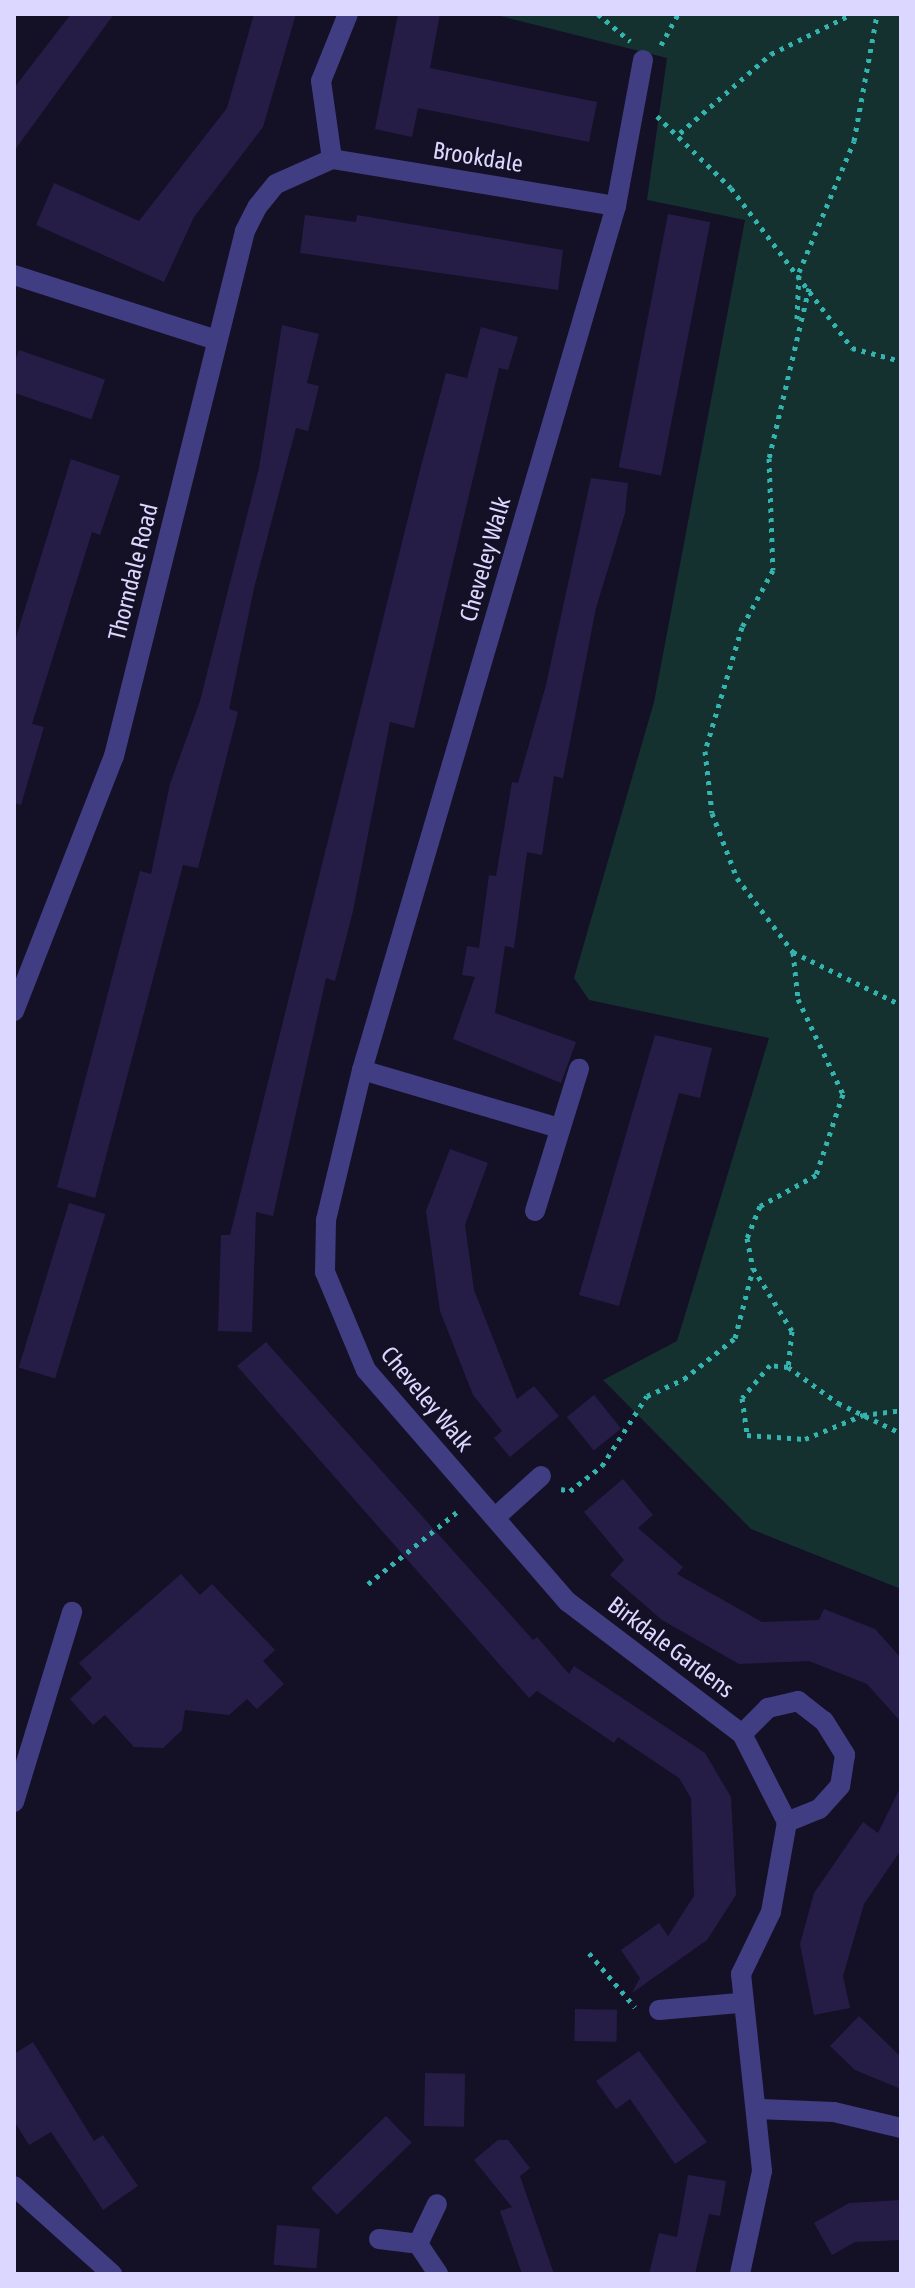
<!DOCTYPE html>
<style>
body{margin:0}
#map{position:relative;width:915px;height:2288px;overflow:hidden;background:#141026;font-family:"Asap Condensed",sans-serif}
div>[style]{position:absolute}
.green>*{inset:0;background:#14302f}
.building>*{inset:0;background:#261d47;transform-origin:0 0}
.path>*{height:5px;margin-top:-2.5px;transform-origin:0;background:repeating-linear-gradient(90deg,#34b4ae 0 4px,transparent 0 10px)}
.minor>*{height:20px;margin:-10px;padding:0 10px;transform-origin:10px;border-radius:10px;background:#413d83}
span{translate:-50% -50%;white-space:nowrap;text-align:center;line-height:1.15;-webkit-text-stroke:6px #141026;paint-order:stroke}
.street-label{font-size:24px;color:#dcd7fe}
.frame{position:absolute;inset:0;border:16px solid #dcd7fe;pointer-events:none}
</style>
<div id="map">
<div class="green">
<div style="clip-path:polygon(492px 14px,901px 14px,901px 1589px,751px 1529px,603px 1380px,677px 1341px,769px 1038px,589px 1000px,574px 978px,654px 702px,745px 220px,647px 200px,667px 58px)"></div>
</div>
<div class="building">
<div style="clip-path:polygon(71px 14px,114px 14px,14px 151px,14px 88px)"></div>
<div style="clip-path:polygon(254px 14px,296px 14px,263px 127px,194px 217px,164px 282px,36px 225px,54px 183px,139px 221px,227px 108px)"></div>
<div style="clip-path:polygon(398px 14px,440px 14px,430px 68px,597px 102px,589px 142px,418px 108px,412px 137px,375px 129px)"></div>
<div style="left:668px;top:214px;width:43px;height:258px;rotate:11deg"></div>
<div style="clip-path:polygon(305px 215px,356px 222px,357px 215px,563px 250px,558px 290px,300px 253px)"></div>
<div style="clip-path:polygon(282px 325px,319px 334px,307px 383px,319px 386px,308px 431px,296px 428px,254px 588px,229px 709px,238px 712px,198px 868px,183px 865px,95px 1198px,57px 1187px,140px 871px,151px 874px,170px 784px,200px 701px,259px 468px)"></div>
<div style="clip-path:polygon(481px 327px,518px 337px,508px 370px,499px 368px,414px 728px,390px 722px,353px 911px,335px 981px,326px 978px,273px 1216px,256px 1212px,252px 1332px,218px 1331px,221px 1235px,230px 1235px,421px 466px,446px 373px,467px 378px)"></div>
<div style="left:19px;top:350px;width:91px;height:42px;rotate:19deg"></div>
<div style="clip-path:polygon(71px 459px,120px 476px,100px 535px,92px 532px,32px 724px,44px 727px,21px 805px,14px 803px,14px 644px)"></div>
<div style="clip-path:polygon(591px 478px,628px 483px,625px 513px,596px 608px,563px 778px,554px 776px,542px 855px,527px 852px,514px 948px,505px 946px,495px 1013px,576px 1042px,561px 1083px,453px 1039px,475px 977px,462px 975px,467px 946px,479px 948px,489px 875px,496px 876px,512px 782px,518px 783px,546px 685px)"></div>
<div style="clip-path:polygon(655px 1035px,712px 1048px,700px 1098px,679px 1093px,619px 1306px,579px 1295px)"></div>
<div style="clip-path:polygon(450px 1149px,488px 1163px,465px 1225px,474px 1290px,517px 1399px,534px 1386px,559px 1416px,510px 1457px,494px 1438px,502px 1431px,473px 1395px,440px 1311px,426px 1211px)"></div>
<div style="left:69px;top:1203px;width:38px;height:172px;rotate:17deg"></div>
<div style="clip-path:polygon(266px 1342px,533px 1640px,537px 1637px,569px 1674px,574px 1666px,705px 1753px,731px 1797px,736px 1895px,707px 1940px,632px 1993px,640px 1978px,621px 1950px,659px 1923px,668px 1936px,694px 1896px,691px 1798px,679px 1778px,618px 1737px,614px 1743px,537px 1691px,529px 1698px,237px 1366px)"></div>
<div style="left:594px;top:1395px;width:43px;height:35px;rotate:51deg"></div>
<div style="clip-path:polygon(623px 1479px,653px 1515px,638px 1528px,683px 1567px,677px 1574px,762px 1622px,819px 1620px,824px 1609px,875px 1629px,901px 1658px,901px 1722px,867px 1684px,809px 1661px,739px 1664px,662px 1620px,610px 1575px,624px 1560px,584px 1512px)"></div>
<div style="clip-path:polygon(181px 1574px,200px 1595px,212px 1584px,275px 1650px,263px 1661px,284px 1684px,257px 1709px,247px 1699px,229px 1715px,185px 1710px,182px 1730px,163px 1748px,134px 1747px,105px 1715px,93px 1725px,70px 1699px,92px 1678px,79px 1663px)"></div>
<div style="clip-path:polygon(901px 1786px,901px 1850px,864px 1904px,843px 1976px,850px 2008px,814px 2015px,800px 1944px,814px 1893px,863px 1822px,878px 1833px)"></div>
<div style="left:575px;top:2009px;width:42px;height:32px;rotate:1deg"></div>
<div style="clip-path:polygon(859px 2016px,901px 2057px,901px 2089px,855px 2070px,830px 2046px)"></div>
<div style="clip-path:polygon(33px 2042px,94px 2141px,103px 2135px,138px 2186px,103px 2210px,51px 2132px,29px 2145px,14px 2121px,14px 2054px)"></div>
<div style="clip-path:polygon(639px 2051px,707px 2142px,675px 2164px,630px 2099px,616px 2109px,596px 2081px)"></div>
<div style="left:425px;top:2073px;width:40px;height:53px;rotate:1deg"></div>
<div style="left:386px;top:2116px;width:37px;height:104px;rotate:46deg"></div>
<div style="clip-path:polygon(498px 2140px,508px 2140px,530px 2168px,520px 2176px,554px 2274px,522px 2274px,500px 2211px,512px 2207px,474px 2160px)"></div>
<div style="clip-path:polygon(688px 2175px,726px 2181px,720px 2216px,709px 2214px,695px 2274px,649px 2274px,659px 2233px,677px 2237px)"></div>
<div style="clip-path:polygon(901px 2200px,901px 2240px,855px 2242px,832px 2255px,814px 2223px,849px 2203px)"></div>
<div style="left:277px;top:2225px;width:43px;height:40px;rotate:5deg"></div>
</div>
<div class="path">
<div style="left:598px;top:14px;width:42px;rotate:40.2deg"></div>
<div style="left:661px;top:45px;width:35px;rotate:-61deg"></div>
<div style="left:657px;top:116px;width:103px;rotate:44.2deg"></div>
<div style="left:731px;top:188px;width:201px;rotate:52.9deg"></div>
<div style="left:852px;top:348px;width:51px;rotate:14.9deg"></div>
<div style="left:680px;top:133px;width:121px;rotate:-41deg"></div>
<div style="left:771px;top:54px;width:90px;rotate:-26.3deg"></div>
<div style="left:809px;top:288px;width:175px;rotate:103.2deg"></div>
<div style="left:769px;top:458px;width:112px;rotate:88deg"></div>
<div style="left:773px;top:570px;width:65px;rotate:118.5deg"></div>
<div style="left:742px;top:627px;width:129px;rotate:106.6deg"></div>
<div style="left:705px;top:751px;width:62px;rotate:83.6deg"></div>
<div style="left:712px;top:813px;width:70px;rotate:69deg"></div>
<div style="left:737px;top:878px;width:93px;rotate:52.9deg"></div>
<div style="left:793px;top:952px;width:120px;rotate:26.1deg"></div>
<div style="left:797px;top:319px;width:47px;rotate:-87.6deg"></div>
<div style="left:799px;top:272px;width:142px;rotate:-67.2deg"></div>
<div style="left:854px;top:141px;width:129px;rotate:-79.7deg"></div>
<div style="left:793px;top:952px;width:47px;rotate:83.9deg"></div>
<div style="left:798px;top:999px;width:105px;rotate:64.7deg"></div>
<div style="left:843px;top:1094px;width:85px;rotate:108.4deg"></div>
<div style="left:816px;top:1175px;width:64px;rotate:151deg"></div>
<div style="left:760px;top:1206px;width:35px;rotate:112deg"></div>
<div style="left:747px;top:1238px;width:31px;rotate:79deg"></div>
<div style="left:753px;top:1268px;width:74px;rotate:58.2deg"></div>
<div style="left:792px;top:1331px;width:36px;rotate:96deg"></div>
<div style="left:788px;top:1367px;width:62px;rotate:35.8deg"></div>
<div style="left:838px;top:1403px;width:70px;rotate:25.5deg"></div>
<div style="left:788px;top:1367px;width:18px;rotate:-174deg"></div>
<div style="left:770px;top:1365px;width:43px;rotate:130.3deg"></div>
<div style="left:742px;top:1398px;width:37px;rotate:82deg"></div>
<div style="left:747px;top:1435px;width:58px;rotate:3.9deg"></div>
<div style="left:805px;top:1439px;width:63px;rotate:-22.5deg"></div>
<div style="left:863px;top:1415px;width:38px;rotate:-7deg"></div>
<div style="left:561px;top:1489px;width:9px;rotate:13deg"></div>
<div style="left:570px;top:1491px;width:41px;rotate:-38deg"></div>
<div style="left:602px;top:1466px;width:83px;rotate:-57.3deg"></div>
<div style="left:647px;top:1396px;width:41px;rotate:-24.7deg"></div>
<div style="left:684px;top:1379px;width:65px;rotate:-38.8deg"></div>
<div style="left:735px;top:1338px;width:71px;rotate:-75.4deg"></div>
<div style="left:368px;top:1584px;width:114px;rotate:-39deg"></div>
<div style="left:589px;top:1953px;width:71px;rotate:49.6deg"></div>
</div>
<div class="minor">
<div style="left:643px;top:60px;width:148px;rotate:100.5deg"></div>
<div style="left:616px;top:206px;width:901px;rotate:106.38deg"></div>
<div style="left:362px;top:1070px;width:154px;rotate:103.5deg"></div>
<div style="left:326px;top:1220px;width:52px;rotate:91.1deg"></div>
<div style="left:325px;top:1272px;width:106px;rotate:67.3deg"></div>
<div style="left:366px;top:1370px;width:308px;rotate:49deg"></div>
<div style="left:568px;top:1602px;width:218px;rotate:37.2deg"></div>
<div style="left:742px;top:1734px;width:99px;rotate:62.9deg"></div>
<div style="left:787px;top:1822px;width:91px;rotate:100.1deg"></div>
<div style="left:771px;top:1912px;width:69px;rotate:115.8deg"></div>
<div style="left:741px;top:1974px;width:198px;rotate:83.9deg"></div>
<div style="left:762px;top:2171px;width:105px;rotate:102.1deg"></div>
<div style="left:332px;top:159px;width:79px;rotate:-98deg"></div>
<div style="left:321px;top:81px;width:72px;rotate:-68.1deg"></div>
<div style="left:14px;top:275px;width:213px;rotate:17.8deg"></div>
<div style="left:14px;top:1011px;width:274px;rotate:-68.6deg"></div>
<div style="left:114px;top:756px;width:541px;rotate:-75.99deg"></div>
<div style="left:245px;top:231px;width:28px;rotate:-63deg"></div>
<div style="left:258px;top:206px;width:28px;rotate:-51deg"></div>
<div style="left:276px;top:184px;width:61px;rotate:-24.1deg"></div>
<div style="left:332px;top:159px;width:288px;rotate:9.4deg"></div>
<div style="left:362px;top:1070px;width:205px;rotate:16.4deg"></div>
<div style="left:535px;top:1211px;width:149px;rotate:-72.8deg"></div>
<div style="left:498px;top:1515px;width:58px;rotate:-42.2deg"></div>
<div style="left:742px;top:1734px;width:37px;rotate:-45deg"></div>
<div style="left:768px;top:1708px;width:31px;rotate:-13deg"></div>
<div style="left:798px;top:1701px;width:33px;rotate:38deg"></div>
<div style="left:824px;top:1721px;width:40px;rotate:58deg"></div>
<div style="left:845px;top:1755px;width:31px;rotate:99deg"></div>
<div style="left:840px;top:1786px;width:31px;rotate:132deg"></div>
<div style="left:819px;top:1809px;width:35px;rotate:158deg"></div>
<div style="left:14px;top:1802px;width:199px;rotate:-73deg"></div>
<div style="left:659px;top:2010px;width:80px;rotate:-5deg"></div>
<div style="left:759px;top:2109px;width:75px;rotate:2.3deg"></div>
<div style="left:834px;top:2112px;width:69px;rotate:13.4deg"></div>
<div style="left:14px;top:2186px;width:132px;rotate:41.9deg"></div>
<div style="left:379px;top:2239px;width:39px;rotate:7deg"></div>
<div style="left:418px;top:2244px;width:36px;rotate:56deg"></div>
<div style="left:418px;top:2244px;width:44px;rotate:-64.6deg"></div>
</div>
<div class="street-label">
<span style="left:478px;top:157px;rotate:9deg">Brookdale</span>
<span style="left:485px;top:559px;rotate:-74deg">Cheveley Walk</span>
<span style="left:133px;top:572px;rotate:-76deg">Thorndale Road</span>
<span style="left:427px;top:1399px;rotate:50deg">Cheveley Walk</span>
<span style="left:671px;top:1647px;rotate:37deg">Birkdale Gardens</span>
</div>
<div class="frame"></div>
</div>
